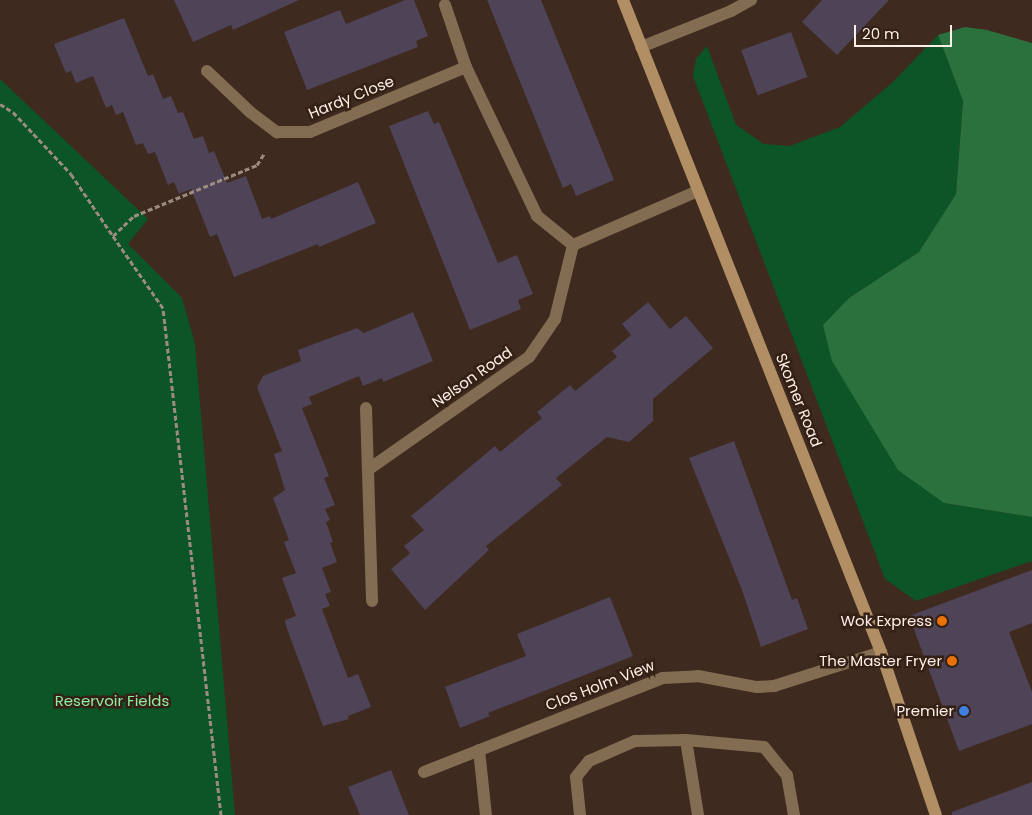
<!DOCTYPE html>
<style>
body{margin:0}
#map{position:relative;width:1032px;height:815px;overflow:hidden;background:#3e2a1e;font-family:Poppins,sans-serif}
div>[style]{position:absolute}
.green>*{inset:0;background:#0c5526}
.forest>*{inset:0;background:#2b713e}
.building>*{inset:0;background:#4e4357;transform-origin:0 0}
.path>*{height:3px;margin-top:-1.5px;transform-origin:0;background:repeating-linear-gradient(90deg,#9c8b81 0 5px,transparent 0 7.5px)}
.lane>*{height:12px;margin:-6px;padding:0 6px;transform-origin:6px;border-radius:6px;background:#826c52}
.street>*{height:12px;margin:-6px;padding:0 6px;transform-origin:6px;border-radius:6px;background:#826c52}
.secondary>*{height:12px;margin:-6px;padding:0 6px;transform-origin:6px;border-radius:6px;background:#b18e63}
.dots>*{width:14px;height:14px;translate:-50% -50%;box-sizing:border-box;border:2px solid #342015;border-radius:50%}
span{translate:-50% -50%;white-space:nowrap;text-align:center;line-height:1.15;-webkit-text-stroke:5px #342015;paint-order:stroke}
.street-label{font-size:15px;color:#fdefe7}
.poi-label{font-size:15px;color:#fdefe7}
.right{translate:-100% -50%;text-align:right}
.park-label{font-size:15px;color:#8feda3}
.scale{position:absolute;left:854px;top:25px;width:98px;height:22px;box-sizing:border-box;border:2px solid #fdefe7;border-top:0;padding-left:6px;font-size:15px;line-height:18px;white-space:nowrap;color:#fdefe7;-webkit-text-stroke:4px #342015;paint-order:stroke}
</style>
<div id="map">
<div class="green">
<div style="clip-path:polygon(938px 35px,963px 101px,956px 194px,919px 252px,849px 298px,944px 503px,1032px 517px,1032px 561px,916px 601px,885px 579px,693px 76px,696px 59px,707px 46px,736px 125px,764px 144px,790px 146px,840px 127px,893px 82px)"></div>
<div style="clip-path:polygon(0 79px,148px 219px,128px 244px,182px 298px,195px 344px,235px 815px,0 815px)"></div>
</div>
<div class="forest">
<div style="clip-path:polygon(965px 27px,987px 30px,1032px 43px,1032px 517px,944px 503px,898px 470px,832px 361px,823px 325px,849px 298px,919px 252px,956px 194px,963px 101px,938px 35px)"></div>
</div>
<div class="building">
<div style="clip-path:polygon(174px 0,299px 0,233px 30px,231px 25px,193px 42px)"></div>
<div style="clip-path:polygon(405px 0,414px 0,428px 36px,416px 41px,418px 47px,307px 90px,284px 32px,340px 10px,346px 24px)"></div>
<div style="clip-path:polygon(487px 0,541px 0,614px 180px,576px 196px,571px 184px,563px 188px)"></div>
<div style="clip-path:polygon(822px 0,889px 0,837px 55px,802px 22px)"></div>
<div style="clip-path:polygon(124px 18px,148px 76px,153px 74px,163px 99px,171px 96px,178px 113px,183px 112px,194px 139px,203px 136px,209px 153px,214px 151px,227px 183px,246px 176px,262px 219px,270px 216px,271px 219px,358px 182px,376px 223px,319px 247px,318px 244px,234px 277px,217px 234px,210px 237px,191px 189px,179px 194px,174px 182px,168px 185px,155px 152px,148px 154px,143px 143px,136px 145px,123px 112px,116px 115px,112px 105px,106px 108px,93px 76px,76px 83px,71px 71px,66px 73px,54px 44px)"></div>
<div style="left:791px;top:32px;width:48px;height:53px;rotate:70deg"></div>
<div style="clip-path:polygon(428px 111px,434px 124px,439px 122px,498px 263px,517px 255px,533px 294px,518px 300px,521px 309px,470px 330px,389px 126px)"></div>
<div style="clip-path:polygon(648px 302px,670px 329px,686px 316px,713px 348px,653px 399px,653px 421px,629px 442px,607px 437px,556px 478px,562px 485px,486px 546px,489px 550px,425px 610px,391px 569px,410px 553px,404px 546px,424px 530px,411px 516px,495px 446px,500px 452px,542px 418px,537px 412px,570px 385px,575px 391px,617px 357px,612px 351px,631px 335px,622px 324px)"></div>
<div style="clip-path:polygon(413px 312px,433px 361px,383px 382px,382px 378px,363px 386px,359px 376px,309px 397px,312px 404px,302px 408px,329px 476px,324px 478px,335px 505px,325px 509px,330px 520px,326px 522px,333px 542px,330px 543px,337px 562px,322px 568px,331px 592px,325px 594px,330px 606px,322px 609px,348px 678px,358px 674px,371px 707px,348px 716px,349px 719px,323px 726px,286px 626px,285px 620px,296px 616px,282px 578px,296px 573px,284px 542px,289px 540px,273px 498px,285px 490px,274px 454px,282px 451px,257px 387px,263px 376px,301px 361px,298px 350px,357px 328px,364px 333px)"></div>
<div style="clip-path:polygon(734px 441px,792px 600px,797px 598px,808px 629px,761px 647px,742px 590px,689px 458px)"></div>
<div style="clip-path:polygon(1032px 570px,1032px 623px,1009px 632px,1032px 692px,1032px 724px,959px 751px,909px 616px)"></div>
<div style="clip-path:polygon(610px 597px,633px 656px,488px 713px,490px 716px,460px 728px,445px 687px,526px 656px,517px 634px)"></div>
<div style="clip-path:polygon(391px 770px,409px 815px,360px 815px,348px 787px)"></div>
<div style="clip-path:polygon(1032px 782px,1032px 815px,952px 815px,952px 812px)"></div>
</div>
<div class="path">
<div style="left:0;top:104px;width:15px;rotate:32deg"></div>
<div style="left:13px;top:112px;width:85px;rotate:46.9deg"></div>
<div style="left:71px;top:174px;width:75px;rotate:55.9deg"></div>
<div style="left:221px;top:815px;width:510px;rotate:-96.53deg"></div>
<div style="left:163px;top:308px;width:88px;rotate:-124.8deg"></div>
<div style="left:113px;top:236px;width:29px;rotate:-44deg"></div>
<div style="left:134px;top:216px;width:133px;rotate:-22.5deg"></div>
<div style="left:257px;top:165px;width:15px;rotate:-58deg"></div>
</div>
<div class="lane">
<div style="left:686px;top:740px;width:76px;rotate:80.9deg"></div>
<div style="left:580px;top:815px;width:38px;rotate:-96deg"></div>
<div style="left:576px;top:777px;width:21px;rotate:-51deg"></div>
<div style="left:589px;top:761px;width:50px;rotate:-23.5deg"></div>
<div style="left:635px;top:741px;width:51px;rotate:-1.1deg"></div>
<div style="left:686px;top:740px;width:78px;rotate:5.1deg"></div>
<div style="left:764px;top:747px;width:36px;rotate:51deg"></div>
<div style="left:787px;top:775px;width:41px;rotate:80.1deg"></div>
</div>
<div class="street">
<div style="left:445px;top:5px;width:65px;rotate:71.3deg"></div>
<div style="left:466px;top:67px;width:165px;rotate:64.5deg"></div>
<div style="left:537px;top:216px;width:46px;rotate:38.9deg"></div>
<div style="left:641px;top:47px;width:97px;rotate:-21.8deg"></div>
<div style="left:731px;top:11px;width:23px;rotate:-29deg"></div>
<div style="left:207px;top:71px;width:59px;rotate:43.6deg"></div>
<div style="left:250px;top:112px;width:34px;rotate:37deg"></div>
<div style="left:277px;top:132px;width:33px"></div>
<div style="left:310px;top:132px;width:169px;rotate:-22.6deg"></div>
<div style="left:366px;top:408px;width:193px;rotate:88.2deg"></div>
<div style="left:369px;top:469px;width:195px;rotate:-35deg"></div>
<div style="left:529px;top:357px;width:46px;rotate:-55.6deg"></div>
<div style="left:555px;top:319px;width:76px;rotate:-76.3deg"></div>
<div style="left:573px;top:245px;width:136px;rotate:-23.4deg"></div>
<div style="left:479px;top:750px;width:65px;rotate:83.9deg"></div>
<div style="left:424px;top:772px;width:257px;rotate:-21.5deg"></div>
<div style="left:663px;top:678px;width:35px;rotate:-3deg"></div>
<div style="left:698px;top:676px;width:60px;rotate:10.6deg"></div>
<div style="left:757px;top:687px;width:17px;rotate:-3deg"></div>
<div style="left:774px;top:686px;width:112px;rotate:-17.6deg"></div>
</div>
<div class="secondary">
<div style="left:623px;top:0;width:701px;rotate:68.41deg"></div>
<div style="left:881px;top:652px;width:172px;rotate:71.4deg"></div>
</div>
<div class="dots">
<div style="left:942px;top:621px;background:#e8710a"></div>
<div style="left:952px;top:661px;background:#e8710a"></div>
<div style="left:964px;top:711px;background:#3f7fe0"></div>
</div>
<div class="street-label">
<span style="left:351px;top:97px;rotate:-22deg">Hardy Close</span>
<span style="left:472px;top:377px;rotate:-35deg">Nelson Road</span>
<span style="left:799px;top:400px;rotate:68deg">Skomer Road</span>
<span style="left:600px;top:685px;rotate:-21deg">Clos Holm View</span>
</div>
<div class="poi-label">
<span class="right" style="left:932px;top:621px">Wok Express</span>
<span class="right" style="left:942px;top:661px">The Master Fryer</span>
<span class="right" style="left:954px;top:711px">Premier</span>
</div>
<div class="park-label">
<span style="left:112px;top:701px">Reservoir Fields</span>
</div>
<div class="scale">20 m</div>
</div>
